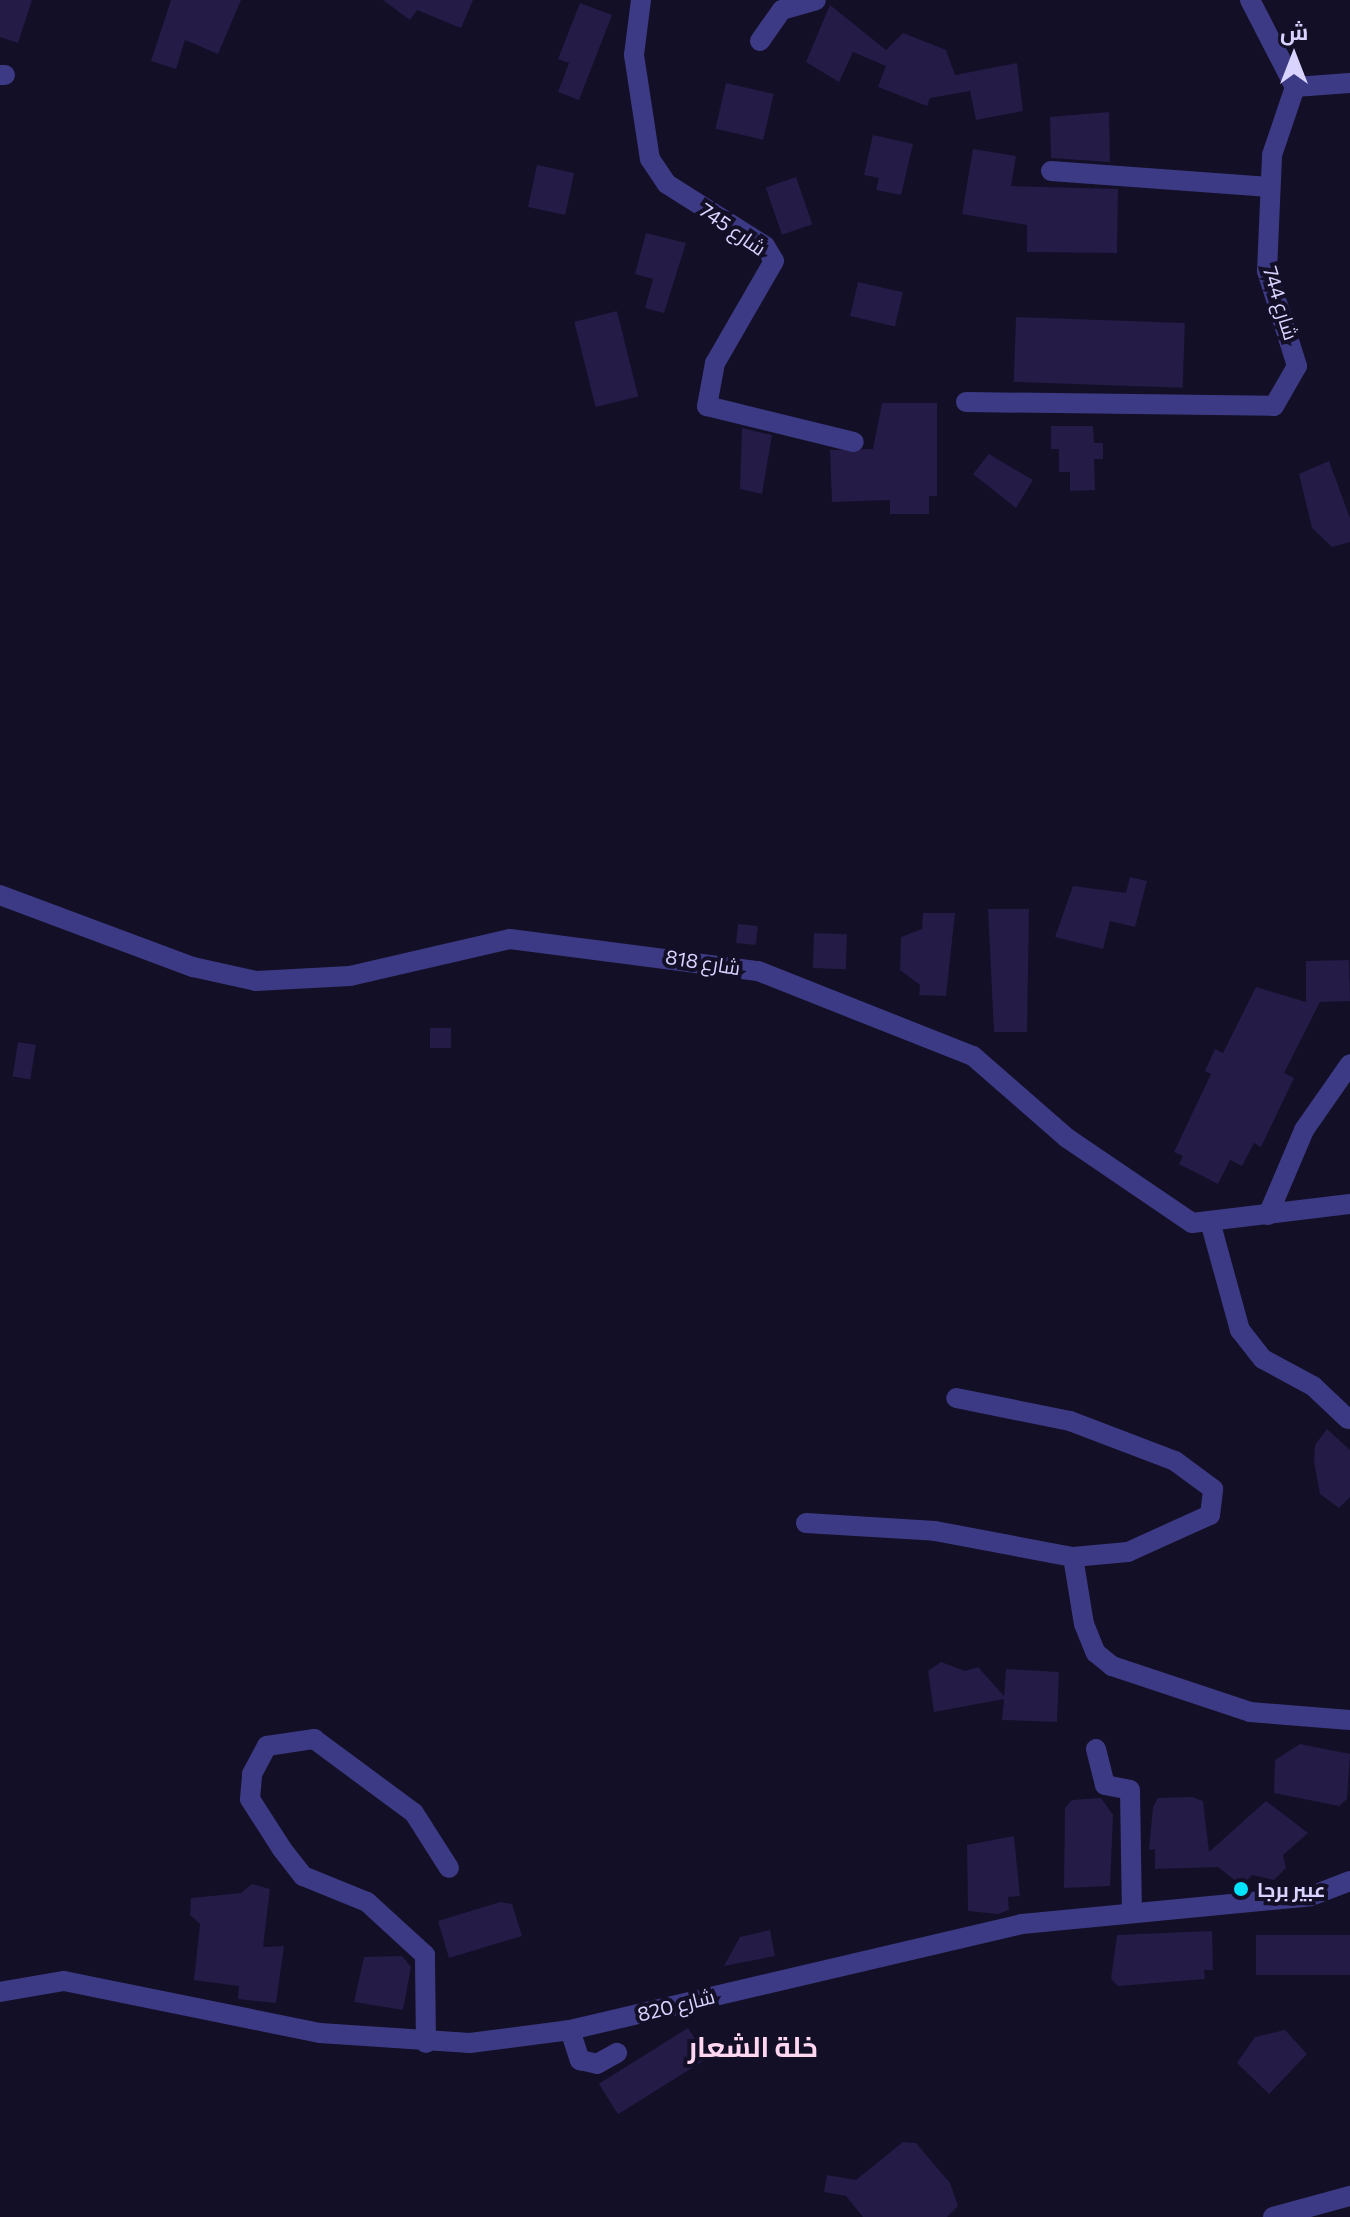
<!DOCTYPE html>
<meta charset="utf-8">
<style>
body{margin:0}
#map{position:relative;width:1350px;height:2217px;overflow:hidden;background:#130f26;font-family:Commissioner,Cairo,sans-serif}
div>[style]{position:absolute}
.building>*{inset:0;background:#241b47;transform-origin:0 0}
.minor>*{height:20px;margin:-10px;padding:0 10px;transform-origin:10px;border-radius:10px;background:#3d3a85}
.dots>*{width:22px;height:22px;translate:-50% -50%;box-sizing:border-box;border:4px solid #130f26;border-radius:50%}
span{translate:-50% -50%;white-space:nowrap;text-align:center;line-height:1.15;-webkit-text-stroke:8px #130f26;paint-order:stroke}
.street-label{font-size:20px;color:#d9d4ff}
.poi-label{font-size:20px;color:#d9d4ff;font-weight:700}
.left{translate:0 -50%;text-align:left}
.district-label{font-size:28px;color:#ffd6f0;font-weight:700}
.north{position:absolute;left:1254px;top:16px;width:80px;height:80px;-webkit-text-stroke:6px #130f26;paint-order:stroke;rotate:0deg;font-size:22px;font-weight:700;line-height:32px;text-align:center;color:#d9d4ff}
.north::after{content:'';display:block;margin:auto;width:28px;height:36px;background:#d9d4ff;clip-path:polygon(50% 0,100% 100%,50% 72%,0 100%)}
</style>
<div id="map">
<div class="building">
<div style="clip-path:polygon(0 0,32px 0,18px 43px,0 37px)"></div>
<div style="clip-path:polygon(171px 0,241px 0,218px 54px,185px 40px,176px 69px,151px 61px)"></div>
<div style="clip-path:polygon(383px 0,473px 0,461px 28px,417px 10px,410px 20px)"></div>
<div style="clip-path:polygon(580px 3px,612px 15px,579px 100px,558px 92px,569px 63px,558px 59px)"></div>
<div style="clip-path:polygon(830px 5px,886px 50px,903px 33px,946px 50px,955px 75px,1017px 63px,1023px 111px,976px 120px,970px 91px,930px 98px,927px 106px,878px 87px,886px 66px,853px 52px,839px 82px,806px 62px)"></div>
<div style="left:726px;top:83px;width:49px;height:47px;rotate:13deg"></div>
<div style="clip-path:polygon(1109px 112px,1110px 162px,1051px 158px,1050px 117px)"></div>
<div style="clip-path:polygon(873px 135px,913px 144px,901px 195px,876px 190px,879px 178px,864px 175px)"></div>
<div style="clip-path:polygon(973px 149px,1016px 156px,1011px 186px,1118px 189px,1117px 253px,1027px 252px,1027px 225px,962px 214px)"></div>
<div style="left:537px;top:165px;width:38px;height:43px;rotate:12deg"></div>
<div style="left:796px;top:177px;width:50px;height:32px;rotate:71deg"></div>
<div style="clip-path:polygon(646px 233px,686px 243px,664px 313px,645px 308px,653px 279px,635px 274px)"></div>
<div style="left:858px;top:282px;width:46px;height:35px;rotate:13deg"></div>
<div style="left:617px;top:311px;width:88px;height:44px;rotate:76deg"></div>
<div style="left:1016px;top:317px;width:169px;height:65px;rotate:2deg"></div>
<div style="clip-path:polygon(882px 403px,937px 403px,937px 496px,929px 496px,929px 514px,890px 514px,890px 500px,832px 502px,830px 450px,873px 449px)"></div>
<div style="clip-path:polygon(1051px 426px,1093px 426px,1094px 443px,1103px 443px,1103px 459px,1094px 459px,1095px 490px,1070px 491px,1070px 472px,1059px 472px,1059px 449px,1051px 449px)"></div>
<div style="clip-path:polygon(742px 428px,772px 435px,762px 494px,740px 489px)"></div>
<div style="clip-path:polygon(989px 454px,1033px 480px,1016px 508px,973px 474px)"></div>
<div style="clip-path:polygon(1329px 461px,1350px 518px,1350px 542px,1332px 547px,1312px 528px,1299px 474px)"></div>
<div style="clip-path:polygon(1130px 877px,1147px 881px,1135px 927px,1110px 921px,1103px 949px,1055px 937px,1073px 886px,1126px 893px)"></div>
<div style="clip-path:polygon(988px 909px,1029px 909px,1027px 1032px,994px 1032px)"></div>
<div style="clip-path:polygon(923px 913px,955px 913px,946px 996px,919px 995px,920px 985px,900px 970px,901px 937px,922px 929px)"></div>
<div style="left:738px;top:924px;width:20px;height:19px;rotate:6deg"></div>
<div style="left:814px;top:933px;width:33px;height:35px;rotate:2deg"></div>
<div style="clip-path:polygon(1349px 960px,1350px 1001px,1320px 1002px,1284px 1073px,1294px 1078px,1261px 1147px,1254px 1143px,1242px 1166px,1230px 1160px,1218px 1184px,1179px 1164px,1183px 1156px,1174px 1152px,1211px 1074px,1205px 1071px,1215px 1049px,1223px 1053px,1256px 987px,1306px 1002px,1306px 961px)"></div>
<div style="left:430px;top:1028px;width:21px;height:20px"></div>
<div style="left:18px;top:1042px;width:18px;height:35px;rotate:9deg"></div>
<div style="clip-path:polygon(1327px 1429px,1350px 1450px,1350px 1497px,1339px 1508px,1320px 1494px,1314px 1462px,1315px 1445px)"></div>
<div style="clip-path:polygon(941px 1662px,965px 1671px,978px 1667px,1004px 1696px,1006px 1669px,1059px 1672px,1057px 1722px,1002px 1720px,1004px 1699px,934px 1712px,928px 1671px)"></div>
<div style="clip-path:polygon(1300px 1744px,1350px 1754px,1347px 1799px,1339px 1806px,1274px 1793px,1275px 1760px)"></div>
<div style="clip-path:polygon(1192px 1797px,1203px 1801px,1209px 1852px,1266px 1801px,1308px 1833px,1283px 1855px,1286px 1868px,1274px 1880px,1252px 1875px,1242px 1886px,1218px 1867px,1155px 1869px,1155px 1849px,1149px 1850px,1153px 1807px,1158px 1798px)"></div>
<div style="clip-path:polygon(1101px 1798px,1113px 1815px,1110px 1886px,1064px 1888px,1065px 1808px,1072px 1800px)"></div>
<div style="clip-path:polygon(1014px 1836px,1020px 1896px,1008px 1897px,1009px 1910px,998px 1914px,968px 1911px,967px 1845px)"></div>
<div style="clip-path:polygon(252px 1884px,270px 1889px,263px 1947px,284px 1946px,276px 2003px,238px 1999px,239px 1986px,194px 1980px,200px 1924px,190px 1915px,191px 1898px,241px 1893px)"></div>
<div style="clip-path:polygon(500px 1902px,512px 1904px,522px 1936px,449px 1958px,438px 1921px)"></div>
<div style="clip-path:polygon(770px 1930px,775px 1956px,724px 1966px,740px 1937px)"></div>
<div style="clip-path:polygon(1212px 1931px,1213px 1970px,1204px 1970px,1205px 1979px,1118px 1986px,1111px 1979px,1117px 1935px)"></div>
<div style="left:1350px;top:1935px;width:40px;height:94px;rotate:90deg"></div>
<div style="clip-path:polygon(402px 1956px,411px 1967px,403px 2010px,354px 2002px,364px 1957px)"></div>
<div style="left:688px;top:2028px;width:36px;height:105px;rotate:58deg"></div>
<div style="clip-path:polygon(1285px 2030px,1307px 2054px,1269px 2094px,1237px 2063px,1255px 2037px)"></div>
<div style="clip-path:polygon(903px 2142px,916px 2143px,950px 2183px,958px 2206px,947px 2217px,863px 2217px,846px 2196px,824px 2192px,827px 2175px,856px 2180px)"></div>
</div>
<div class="minor">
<div style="left:641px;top:0;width:55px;rotate:97.3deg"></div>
<div style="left:634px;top:55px;width:105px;rotate:81.3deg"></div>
<div style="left:650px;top:159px;width:30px;rotate:56deg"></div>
<div style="left:667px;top:184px;width:116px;rotate:32.3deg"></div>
<div style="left:765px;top:246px;width:17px;rotate:59deg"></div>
<div style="left:774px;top:261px;width:118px;rotate:120deg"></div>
<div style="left:715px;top:363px;width:44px;rotate:100.5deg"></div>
<div style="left:707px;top:406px;width:151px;rotate:13.8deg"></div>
<div style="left:1250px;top:0;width:98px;rotate:62.7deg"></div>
<div style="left:760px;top:41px;width:38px;rotate:-55deg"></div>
<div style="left:782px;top:10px;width:35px;rotate:-16deg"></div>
<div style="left:0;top:75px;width:5px"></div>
<div style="left:1051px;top:171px;width:219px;rotate:4.2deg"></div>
<div style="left:966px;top:402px;width:308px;rotate:0.7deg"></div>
<div style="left:1274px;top:406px;width:46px;rotate:-60.1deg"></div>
<div style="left:1297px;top:366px;width:100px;rotate:-107.5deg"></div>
<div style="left:1267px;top:271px;width:116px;rotate:-87.5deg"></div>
<div style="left:1272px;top:155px;width:72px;rotate:-71.3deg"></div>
<div style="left:1295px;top:87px;width:55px;rotate:-4.2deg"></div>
<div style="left:0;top:895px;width:206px;rotate:20.5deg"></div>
<div style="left:193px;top:967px;width:65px;rotate:12.5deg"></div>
<div style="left:256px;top:981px;width:94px;rotate:-3deg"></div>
<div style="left:350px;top:976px;width:164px;rotate:-13deg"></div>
<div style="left:510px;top:939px;width:250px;rotate:7.4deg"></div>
<div style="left:758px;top:971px;width:231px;rotate:21.6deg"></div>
<div style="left:973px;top:1056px;width:125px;rotate:41.1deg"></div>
<div style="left:1067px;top:1138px;width:151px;rotate:34.2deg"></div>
<div style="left:1192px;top:1223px;width:159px;rotate:-6.9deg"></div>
<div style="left:1268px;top:1215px;width:92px;rotate:-67deg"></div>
<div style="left:1304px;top:1130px;width:80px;rotate:-55.1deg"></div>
<div style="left:1211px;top:1225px;width:109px;rotate:74.6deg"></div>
<div style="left:1240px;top:1330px;width:37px;rotate:52deg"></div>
<div style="left:1263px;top:1359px;width:57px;rotate:28.4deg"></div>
<div style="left:1313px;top:1386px;width:48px;rotate:43.3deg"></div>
<div style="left:806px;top:1523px;width:129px;rotate:3.5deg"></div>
<div style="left:935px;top:1531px;width:140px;rotate:10.7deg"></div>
<div style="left:1073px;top:1557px;width:55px;rotate:-5.2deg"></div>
<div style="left:1128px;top:1552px;width:90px;rotate:-24.3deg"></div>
<div style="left:1210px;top:1515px;width:26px;rotate:-83deg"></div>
<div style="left:1213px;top:1489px;width:47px;rotate:-143.6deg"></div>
<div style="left:1175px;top:1461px;width:112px;rotate:-159.1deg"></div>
<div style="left:1070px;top:1421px;width:116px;rotate:-168.6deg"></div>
<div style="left:1073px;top:1557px;width:68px;rotate:80.7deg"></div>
<div style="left:1084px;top:1624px;width:31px;rotate:68deg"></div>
<div style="left:1096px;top:1653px;width:21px;rotate:39deg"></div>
<div style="left:1112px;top:1666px;width:145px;rotate:18.4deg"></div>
<div style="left:1250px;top:1712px;width:100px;rotate:4.6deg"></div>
<div style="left:1096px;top:1749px;width:37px;rotate:76deg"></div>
<div style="left:1105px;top:1785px;width:25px;rotate:11deg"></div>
<div style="left:1130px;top:1790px;width:122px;rotate:89.1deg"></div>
<div style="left:0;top:1992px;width:65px;rotate:-9.8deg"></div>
<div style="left:64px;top:1981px;width:261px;rotate:11.5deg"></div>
<div style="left:320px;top:2033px;width:150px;rotate:3.8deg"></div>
<div style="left:470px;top:2043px;width:101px;rotate:-7.4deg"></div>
<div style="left:570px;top:2030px;width:464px;rotate:-13.2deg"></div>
<div style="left:1022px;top:1924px;width:290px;rotate:-5.5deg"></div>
<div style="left:1311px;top:1896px;width:42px;rotate:-21deg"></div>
<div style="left:570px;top:2030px;width:32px;rotate:72deg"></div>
<div style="left:580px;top:2060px;width:17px;rotate:13deg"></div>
<div style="left:597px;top:2064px;width:23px;rotate:-29deg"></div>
<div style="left:426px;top:2043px;width:88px;rotate:-90.7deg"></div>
<div style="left:425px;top:1955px;width:79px;rotate:-137.6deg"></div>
<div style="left:367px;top:1902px;width:69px;rotate:-157.9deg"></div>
<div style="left:303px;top:1876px;width:34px;rotate:-128deg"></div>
<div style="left:282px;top:1849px;width:59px;rotate:-122.6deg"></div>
<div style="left:250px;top:1799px;width:25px;rotate:-85deg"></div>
<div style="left:252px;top:1774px;width:32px;rotate:-62deg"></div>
<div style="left:267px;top:1746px;width:48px;rotate:-8.5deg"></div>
<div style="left:314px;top:1739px;width:124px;rotate:36.5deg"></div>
<div style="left:414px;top:1813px;width:65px;rotate:57.5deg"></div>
<div style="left:1273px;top:2217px;width:80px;rotate:-15.3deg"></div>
</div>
<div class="dots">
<div style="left:1241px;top:1889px;background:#00e5ff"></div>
</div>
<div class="street-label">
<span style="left:733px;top:229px;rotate:35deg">شارع 745</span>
<span style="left:1281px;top:303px;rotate:73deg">شارع 744</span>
<span style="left:703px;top:962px;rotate:9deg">شارع 818</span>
<span style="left:676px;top:2005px;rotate:-14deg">شارع 820</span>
</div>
<div class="poi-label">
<span class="left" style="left:1257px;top:1889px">عبير برجا</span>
</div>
<div class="district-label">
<span style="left:753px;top:2046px">خلة الشعار</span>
</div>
<div class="north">ش</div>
</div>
